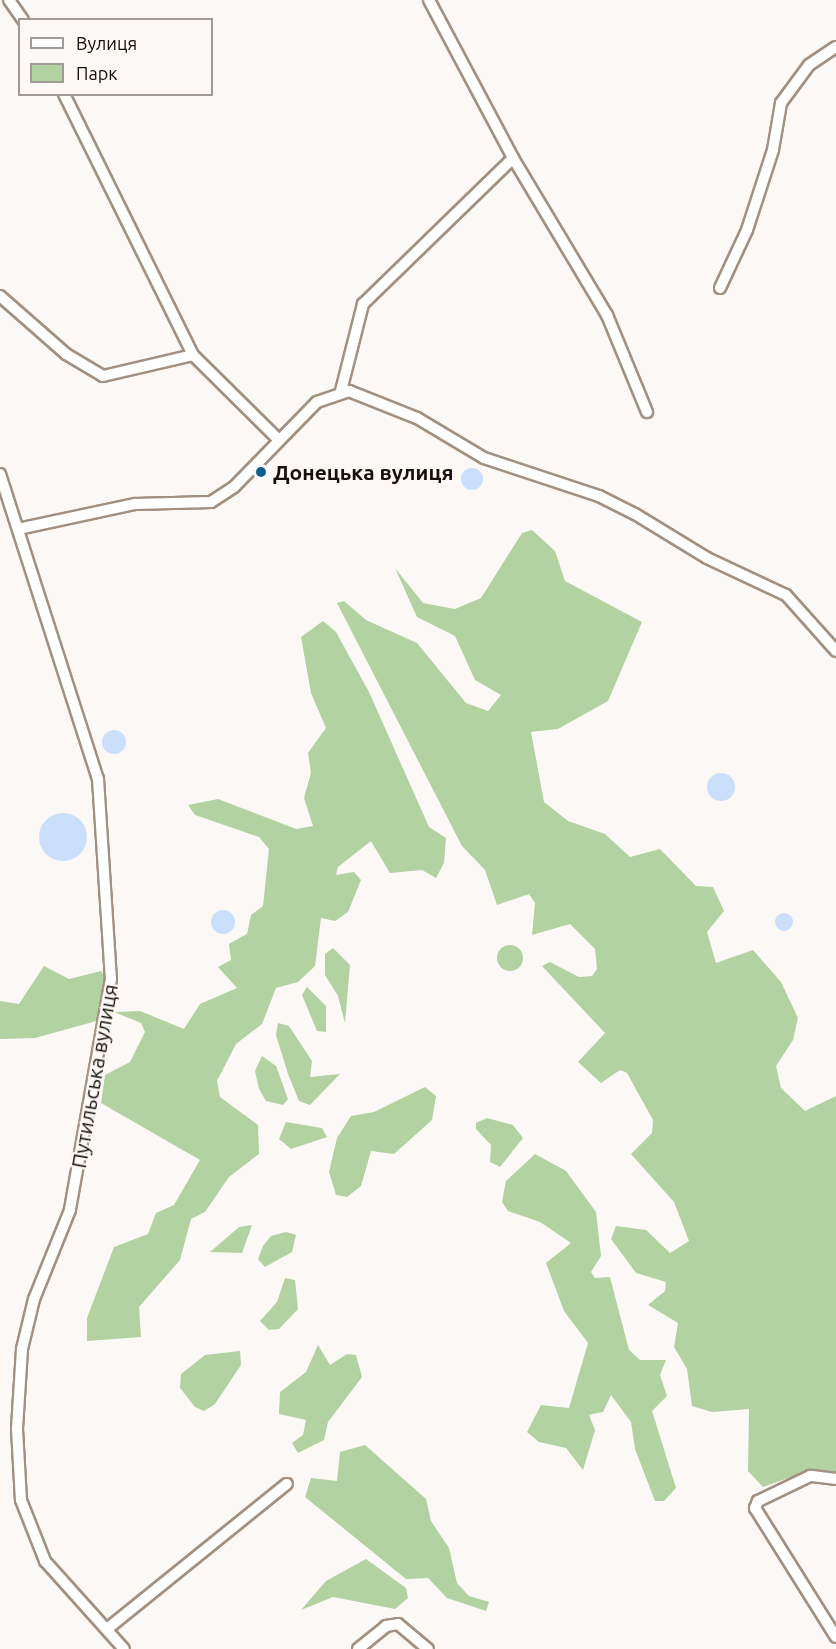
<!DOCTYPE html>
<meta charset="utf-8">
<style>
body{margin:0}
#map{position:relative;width:836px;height:1649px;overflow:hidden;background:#fcf8f5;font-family:Ubuntu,sans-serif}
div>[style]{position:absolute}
.green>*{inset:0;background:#b2d2a2}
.round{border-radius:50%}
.water>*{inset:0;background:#cadffb}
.roads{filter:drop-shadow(2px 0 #a29081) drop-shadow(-2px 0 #a29081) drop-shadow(0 2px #a29081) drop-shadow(0 -2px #a29081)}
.minor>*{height:10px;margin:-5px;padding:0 5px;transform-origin:5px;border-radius:5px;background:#fff}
.dots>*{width:16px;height:16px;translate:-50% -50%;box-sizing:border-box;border:3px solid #fcf8f5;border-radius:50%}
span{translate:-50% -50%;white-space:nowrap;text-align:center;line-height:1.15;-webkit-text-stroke:4.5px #fcf8f5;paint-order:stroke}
.poi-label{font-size:21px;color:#160f0a;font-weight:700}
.left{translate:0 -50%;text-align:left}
.street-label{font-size:21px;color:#160f0a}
.legend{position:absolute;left:18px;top:18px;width:195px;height:78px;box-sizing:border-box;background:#fcf8f5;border:2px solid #a09b97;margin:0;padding:8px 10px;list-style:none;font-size:18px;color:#160f0a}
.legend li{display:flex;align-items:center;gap:12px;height:30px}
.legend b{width:30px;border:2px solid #a09b97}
</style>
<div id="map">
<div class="green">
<div style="clip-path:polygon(532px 530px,555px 551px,565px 581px,642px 622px,608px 701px,558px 729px,531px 732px,544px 802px,568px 821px,605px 834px,630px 857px,660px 849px,696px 886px,713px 887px,724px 911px,707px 932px,716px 963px,753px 950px,781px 982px,798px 1018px,793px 1040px,776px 1066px,781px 1088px,805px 1111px,836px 1096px,836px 1475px,802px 1473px,763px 1487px,748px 1471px,749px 1409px,712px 1412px,692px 1406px,687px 1369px,674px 1347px,678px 1323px,648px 1305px,665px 1291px,666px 1282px,636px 1273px,611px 1239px,616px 1226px,646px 1230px,670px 1253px,689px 1241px,674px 1202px,631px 1154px,652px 1133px,653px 1120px,627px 1073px,620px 1070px,601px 1083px,578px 1062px,605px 1033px,542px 966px,550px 962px,579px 977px,592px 976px,597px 969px,595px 949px,570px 924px,532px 935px,535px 903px,529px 894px,497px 905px,485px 870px,462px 846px,337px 603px,344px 601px,366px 620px,417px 643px,466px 703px,488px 711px,501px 695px,475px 680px,455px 636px,417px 617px,395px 568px,423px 603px,455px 609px,481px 598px,522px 533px)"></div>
<div style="clip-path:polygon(323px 621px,336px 632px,369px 692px,429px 827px,446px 838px,444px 863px,436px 878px,422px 870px,390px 873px,371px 841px,338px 867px,336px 875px,354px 872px,361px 880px,348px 912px,335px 921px,321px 918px,315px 966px,298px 982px,276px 988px,262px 1024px,236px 1044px,217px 1081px,220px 1097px,258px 1125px,259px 1154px,229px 1177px,205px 1212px,191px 1219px,180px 1260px,139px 1307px,141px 1337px,87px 1341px,87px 1318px,114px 1247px,148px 1234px,156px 1213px,174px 1205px,200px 1160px,101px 1103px,105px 1075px,130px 1062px,145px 1032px,141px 1023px,114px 1012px,140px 1011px,184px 1029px,200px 1004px,237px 988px,218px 967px,231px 960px,229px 944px,247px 934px,251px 915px,263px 906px,269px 849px,259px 837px,195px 815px,188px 805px,218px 799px,296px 829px,313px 826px,304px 798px,311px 773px,308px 753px,326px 728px,311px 693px,301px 637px)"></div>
<div class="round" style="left:497px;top:945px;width:26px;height:26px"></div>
<div style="clip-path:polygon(333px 948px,350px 965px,345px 1023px,338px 996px,325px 975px,325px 954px)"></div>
<div style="clip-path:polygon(44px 966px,69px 979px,101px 971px,106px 979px,100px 1020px,35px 1038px,0 1039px,0 1001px,19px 1004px)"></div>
<div style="clip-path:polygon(307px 987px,326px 1006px,326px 1032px,317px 1031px,302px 995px)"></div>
<div style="clip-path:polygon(278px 1023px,289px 1026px,312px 1061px,310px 1077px,340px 1074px,310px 1105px,299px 1101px,288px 1074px,276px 1035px)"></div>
<div style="clip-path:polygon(262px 1056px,276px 1066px,288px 1099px,283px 1105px,266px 1101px,259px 1089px,255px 1071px)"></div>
<div style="clip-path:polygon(425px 1087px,436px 1096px,432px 1120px,394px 1154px,371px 1151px,361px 1186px,347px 1197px,336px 1195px,329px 1172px,337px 1138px,351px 1116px,374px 1112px)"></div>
<div style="clip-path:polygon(487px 1118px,513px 1125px,523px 1138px,500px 1167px,490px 1162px,491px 1145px,476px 1129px,476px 1123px)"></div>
<div style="clip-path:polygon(286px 1122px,322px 1128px,327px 1137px,291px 1149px,279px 1139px)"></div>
<div style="clip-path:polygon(535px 1154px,566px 1171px,596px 1212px,601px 1256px,591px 1272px,595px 1278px,610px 1277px,629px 1350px,640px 1360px,666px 1360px,660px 1375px,667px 1396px,652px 1411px,676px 1488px,664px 1501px,655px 1501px,635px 1449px,631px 1422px,611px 1395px,603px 1412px,589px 1415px,595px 1430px,583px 1470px,566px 1448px,539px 1442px,527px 1432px,541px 1405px,569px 1408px,588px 1343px,564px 1311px,546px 1263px,571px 1243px,540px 1222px,508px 1211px,502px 1202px,506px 1181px)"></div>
<div style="clip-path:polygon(252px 1225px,242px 1253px,210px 1252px,239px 1227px)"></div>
<div style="clip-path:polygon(286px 1232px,296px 1235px,292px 1252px,265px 1267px,258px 1259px,263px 1246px,271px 1236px)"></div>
<div style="clip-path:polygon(285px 1278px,295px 1280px,298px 1309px,279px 1329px,269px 1330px,260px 1321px,277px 1302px)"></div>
<div style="clip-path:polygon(318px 1345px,330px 1365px,347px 1354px,356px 1355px,362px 1377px,328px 1422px,324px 1440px,298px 1453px,292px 1443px,303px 1435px,306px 1420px,279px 1414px,280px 1392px,306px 1372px)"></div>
<div style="clip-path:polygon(240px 1351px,241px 1365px,215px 1404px,204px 1411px,195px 1407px,180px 1388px,181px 1374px,205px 1355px)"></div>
<div style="clip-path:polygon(365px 1445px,426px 1499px,431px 1521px,449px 1548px,457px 1583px,469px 1596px,489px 1602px,486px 1611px,447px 1598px,428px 1578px,406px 1579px,305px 1497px,311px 1478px,337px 1481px,340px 1452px)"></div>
<div style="clip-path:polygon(366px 1559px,406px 1588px,408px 1598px,395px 1609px,333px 1597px,301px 1610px,326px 1581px)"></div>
</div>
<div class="water">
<div class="round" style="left:461px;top:468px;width:22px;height:22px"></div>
<div class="round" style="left:102px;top:730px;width:24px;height:24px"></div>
<div class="round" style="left:707px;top:773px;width:28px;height:28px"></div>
<div class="round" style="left:39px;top:813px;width:48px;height:48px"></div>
<div class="round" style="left:211px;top:910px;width:24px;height:24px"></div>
<div class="round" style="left:775px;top:913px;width:18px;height:18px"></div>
</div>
<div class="roads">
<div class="minor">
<div style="left:9px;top:0;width:24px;rotate:55deg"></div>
<div style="left:429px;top:0;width:179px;rotate:62deg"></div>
<div style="left:513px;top:158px;width:183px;rotate:59.1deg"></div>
<div style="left:607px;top:315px;width:105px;rotate:67.6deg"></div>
<div style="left:64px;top:94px;width:291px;rotate:63.7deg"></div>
<div style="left:193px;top:355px;width:121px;rotate:44.7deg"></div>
<div style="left:720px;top:288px;width:64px;rotate:-65deg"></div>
<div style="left:747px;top:230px;width:84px;rotate:-72deg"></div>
<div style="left:773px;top:150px;width:48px;rotate:-80.3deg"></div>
<div style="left:781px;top:103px;width:47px;rotate:-53.6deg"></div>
<div style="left:809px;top:65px;width:32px;rotate:-34deg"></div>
<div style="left:0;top:296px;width:88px;rotate:41.3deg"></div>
<div style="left:66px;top:354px;width:43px;rotate:30.7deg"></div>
<div style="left:103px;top:376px;width:92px;rotate:-13.1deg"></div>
<div style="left:341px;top:391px;width:90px;rotate:-75.8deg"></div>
<div style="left:363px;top:304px;width:209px;rotate:-44.2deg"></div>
<div style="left:0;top:474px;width:320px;rotate:72.2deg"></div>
<div style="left:98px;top:779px;width:200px;rotate:86.3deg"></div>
<div style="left:111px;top:979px;width:235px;rotate:100.1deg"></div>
<div style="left:70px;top:1210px;width:96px;rotate:112deg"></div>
<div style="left:34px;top:1299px;width:51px;rotate:103.5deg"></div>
<div style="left:22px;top:1349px;width:80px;rotate:93.6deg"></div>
<div style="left:17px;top:1429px;width:71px;rotate:86.8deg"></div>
<div style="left:21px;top:1500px;width:66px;rotate:68.5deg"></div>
<div style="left:45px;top:1561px;width:118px;rotate:48.1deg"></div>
<div style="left:18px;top:529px;width:120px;rotate:-12.1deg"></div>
<div style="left:135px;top:504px;width:76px;rotate:-1.5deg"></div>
<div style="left:211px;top:502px;width:27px;rotate:-33deg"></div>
<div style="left:234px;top:487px;width:119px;rotate:-45.7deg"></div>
<div style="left:317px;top:402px;width:34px;rotate:-19deg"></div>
<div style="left:349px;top:391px;width:73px;rotate:21.7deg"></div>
<div style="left:417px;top:418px;width:78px;rotate:30.8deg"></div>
<div style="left:484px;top:458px;width:121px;rotate:18.3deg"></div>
<div style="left:599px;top:496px;width:40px;rotate:26.6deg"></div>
<div style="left:635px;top:514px;width:84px;rotate:31.4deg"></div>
<div style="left:707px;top:558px;width:87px;rotate:25.1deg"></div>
<div style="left:786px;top:595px;width:75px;rotate:48.2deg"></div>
<div style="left:836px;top:1479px;width:26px;rotate:-173deg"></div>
<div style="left:810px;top:1476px;width:58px;rotate:154.3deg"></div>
<div style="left:758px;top:1501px;width:8px;rotate:113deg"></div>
<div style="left:755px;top:1508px;width:152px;rotate:57.9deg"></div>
<div style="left:107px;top:1629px;width:231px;rotate:-38.9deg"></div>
<div style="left:358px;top:1649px;width:36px;rotate:-39deg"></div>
<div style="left:386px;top:1626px;width:12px;rotate:-9deg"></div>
<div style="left:398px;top:1624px;width:39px;rotate:40deg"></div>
</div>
</div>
<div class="dots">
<div style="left:261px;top:472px;background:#105d90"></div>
</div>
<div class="poi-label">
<span class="left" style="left:273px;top:472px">Донецька вулиця</span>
</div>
<div class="street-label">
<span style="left:94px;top:1076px;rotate:-80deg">Путильська вулиця</span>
</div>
<ul class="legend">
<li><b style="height:8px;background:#fff"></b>Вулиця</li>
<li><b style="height:16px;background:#b2d2a2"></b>Парк</li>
</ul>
</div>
